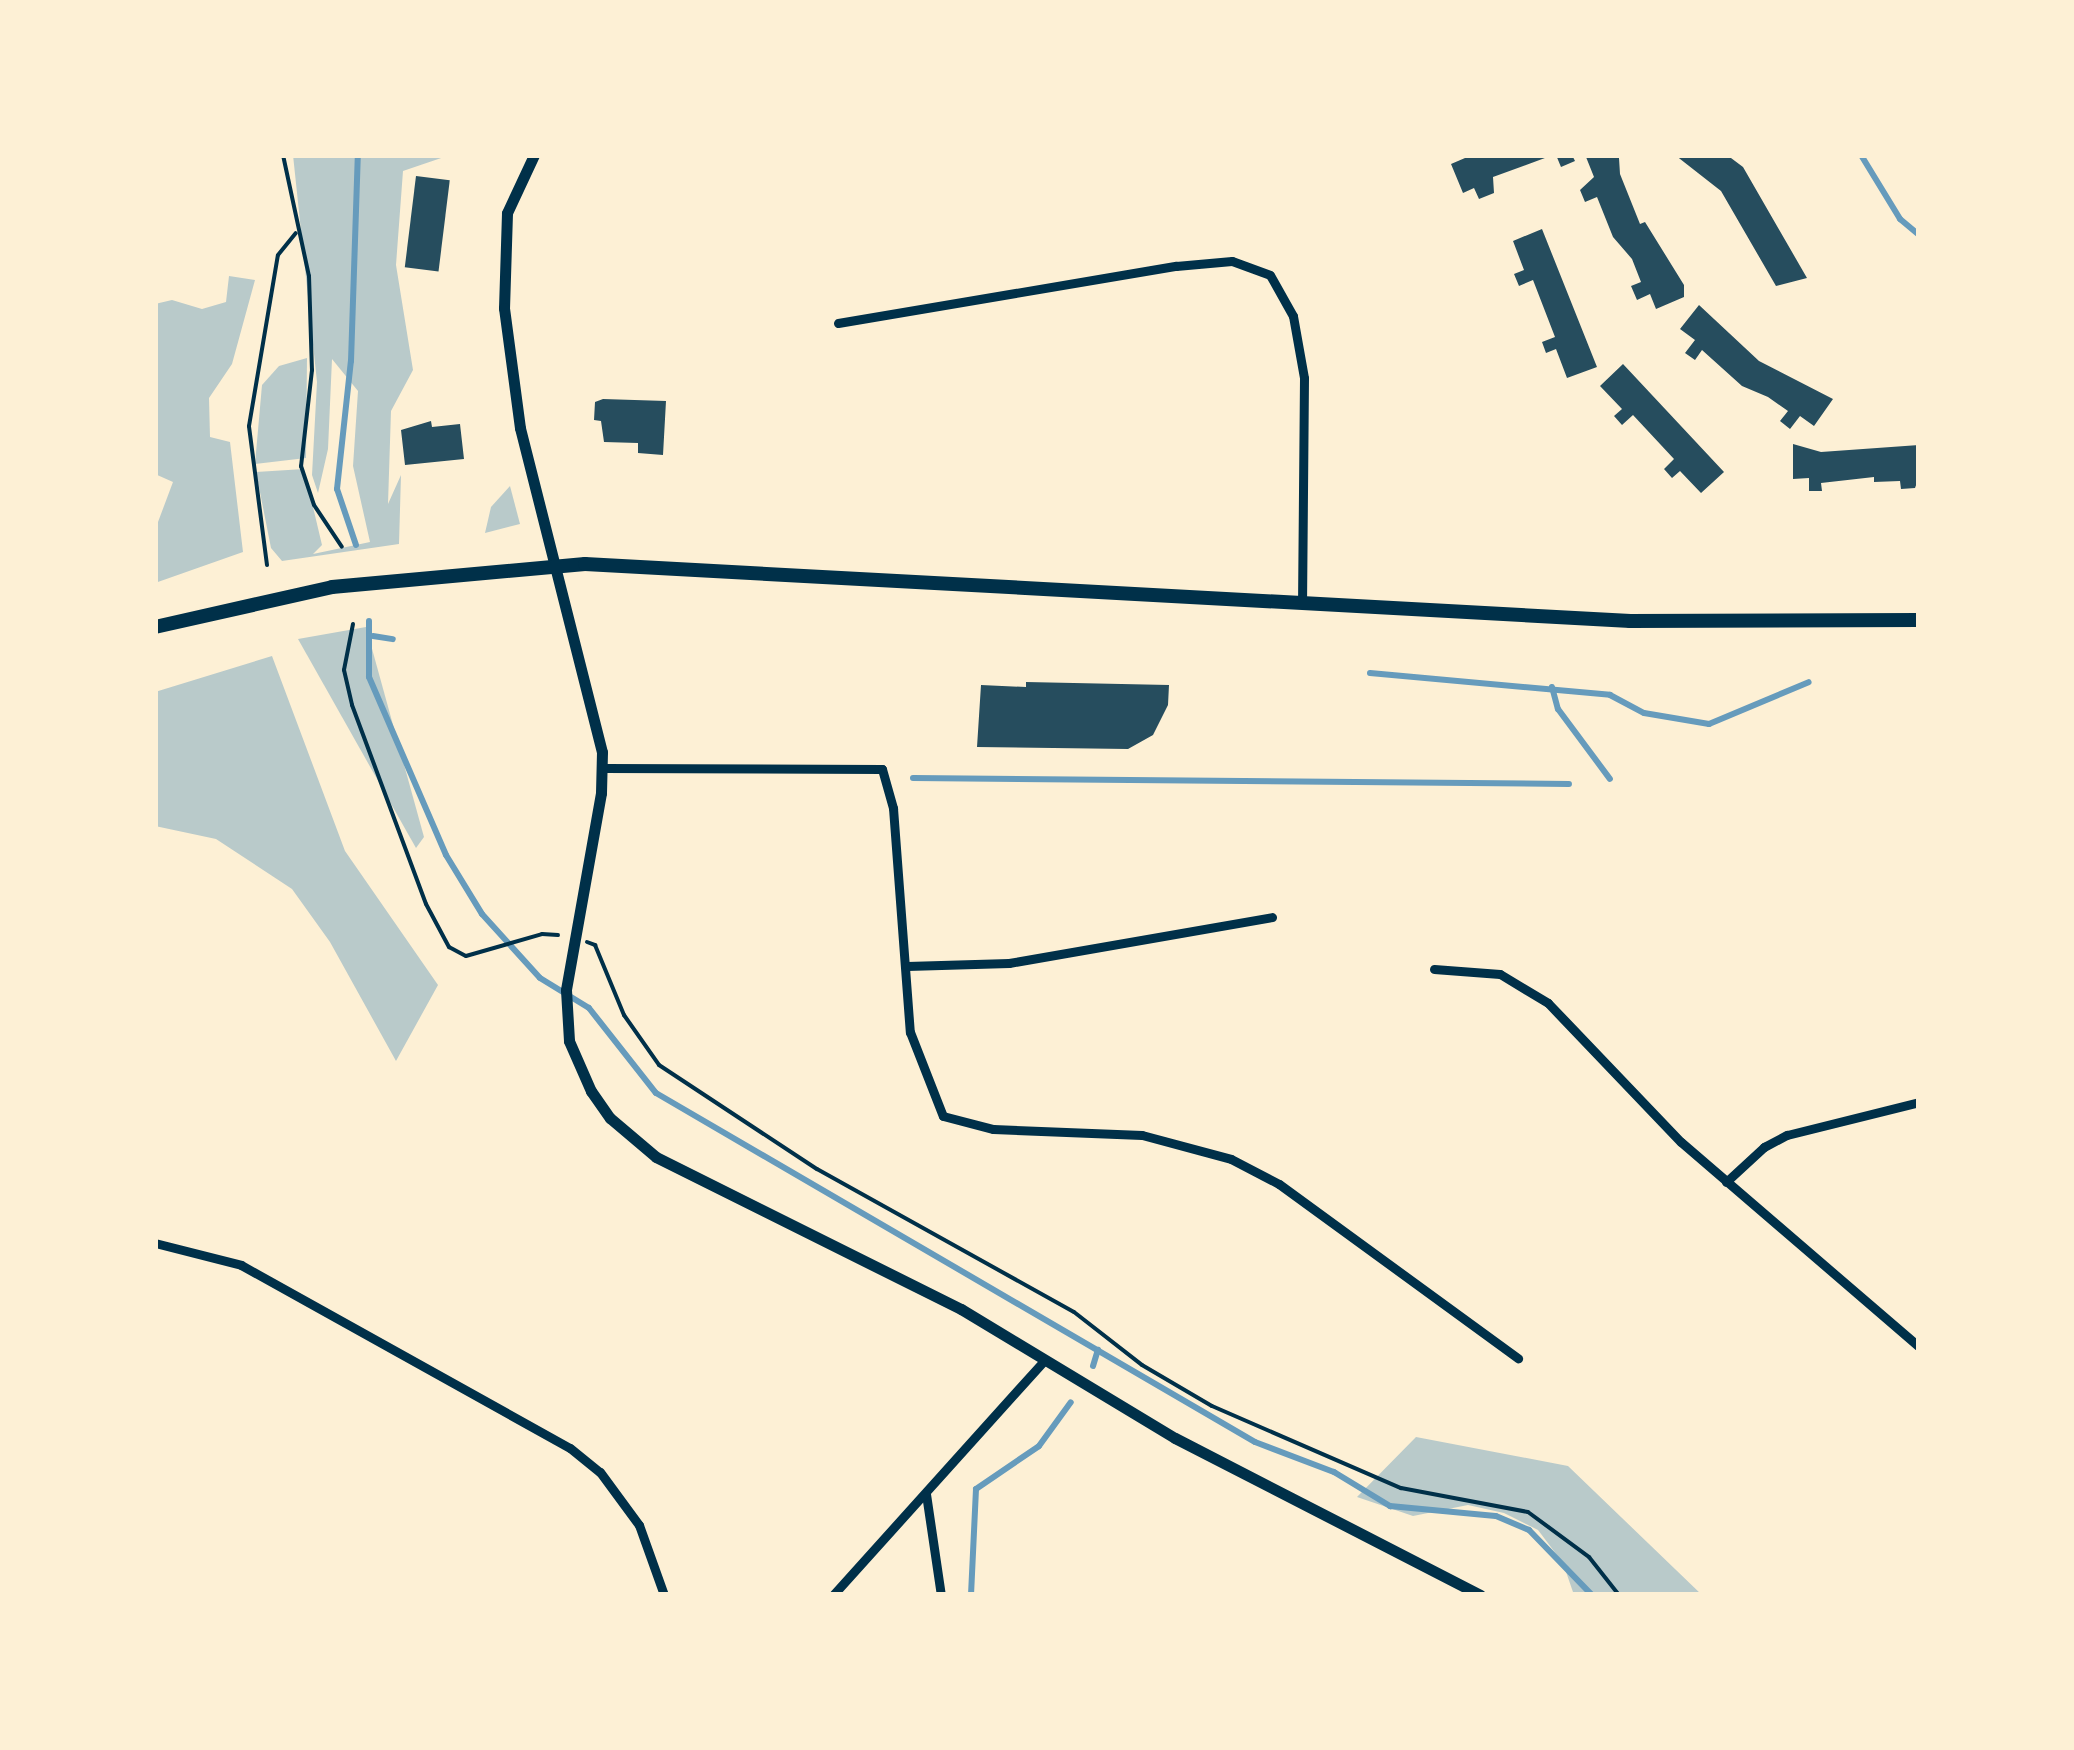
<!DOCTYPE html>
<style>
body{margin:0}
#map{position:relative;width:2074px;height:1750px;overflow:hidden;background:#fdf0d5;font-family:"Libre Baskerville",serif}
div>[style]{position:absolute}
.green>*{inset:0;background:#b9caca}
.stream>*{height:6px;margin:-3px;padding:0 3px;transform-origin:3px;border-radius:3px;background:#669bbc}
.building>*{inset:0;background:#264d5e;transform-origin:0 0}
.path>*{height:4px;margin:-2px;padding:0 2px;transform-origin:2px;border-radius:2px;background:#003049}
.minor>*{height:9px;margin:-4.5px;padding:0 4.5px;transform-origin:4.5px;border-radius:4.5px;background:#003049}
.tertiary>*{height:11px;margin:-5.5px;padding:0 5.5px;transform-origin:5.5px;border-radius:5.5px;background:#003049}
.primary>*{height:14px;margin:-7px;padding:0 7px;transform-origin:7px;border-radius:7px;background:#003049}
span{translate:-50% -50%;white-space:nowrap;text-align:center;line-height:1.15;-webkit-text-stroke:9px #fdf0d5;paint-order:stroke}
.frame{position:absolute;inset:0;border:158px solid #fdf0d5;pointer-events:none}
</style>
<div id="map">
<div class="green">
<div style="clip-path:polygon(293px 155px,450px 155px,403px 171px,396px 265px,413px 370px,391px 411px,388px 504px,401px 475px,399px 544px,282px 561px,271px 548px,256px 472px,304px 469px,322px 545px,313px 554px,370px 542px,353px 466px,358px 391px,332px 359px,328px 449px,318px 493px,312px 475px,317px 382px)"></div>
<div style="clip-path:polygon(229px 276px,255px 280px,232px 364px,209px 398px,210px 437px,230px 442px,243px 552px,155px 583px,155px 530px,173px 482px,155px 474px,155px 304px,172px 300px,202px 309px,226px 302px)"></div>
<div style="clip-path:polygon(307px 358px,306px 458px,255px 464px,262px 385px,279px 366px)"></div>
<div style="clip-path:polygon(510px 486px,520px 524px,485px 533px,491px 507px)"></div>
<div style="clip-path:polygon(366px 627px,424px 837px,416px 848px,298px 639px)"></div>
<div style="clip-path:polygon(272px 656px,345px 851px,438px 985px,396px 1061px,330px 942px,292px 889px,216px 839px,155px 826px,155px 692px)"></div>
<div style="clip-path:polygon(1416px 1437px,1568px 1466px,1702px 1595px,1574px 1595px,1563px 1563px,1538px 1530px,1504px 1513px,1468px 1505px,1413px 1516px,1357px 1497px)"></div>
</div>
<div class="stream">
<div style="left:1861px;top:155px;width:75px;rotate:58.6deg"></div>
<div style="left:1900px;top:219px;width:25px;rotate:40deg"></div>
<div style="left:356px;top:545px;width:59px;rotate:-108.7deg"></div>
<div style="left:337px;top:489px;width:129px;rotate:-83.8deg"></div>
<div style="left:351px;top:361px;width:206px;rotate:-88.1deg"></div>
<div style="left:369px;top:621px;width:56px;rotate:90deg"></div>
<div style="left:369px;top:677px;width:194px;rotate:66.6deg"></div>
<div style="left:446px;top:855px;width:69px;rotate:58.6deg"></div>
<div style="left:482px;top:914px;width:86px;rotate:47.8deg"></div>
<div style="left:540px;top:978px;width:57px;rotate:31.5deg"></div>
<div style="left:589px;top:1008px;width:108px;rotate:51.8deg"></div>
<div style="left:656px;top:1093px;width:693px;rotate:30.23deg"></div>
<div style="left:1255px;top:1442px;width:85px;rotate:20.8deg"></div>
<div style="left:1334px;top:1472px;width:66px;rotate:31.3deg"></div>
<div style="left:1390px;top:1506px;width:106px;rotate:5.4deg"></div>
<div style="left:1496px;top:1516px;width:36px;rotate:23deg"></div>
<div style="left:1529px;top:1530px;width:91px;rotate:45.9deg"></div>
<div style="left:373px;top:636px;width:20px;rotate:9deg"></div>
<div style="left:1370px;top:673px;width:241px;rotate:5.2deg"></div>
<div style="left:1610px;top:695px;width:38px;rotate:28deg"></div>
<div style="left:1644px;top:713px;width:66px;rotate:9.6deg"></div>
<div style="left:1709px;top:724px;width:108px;rotate:-22.8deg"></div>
<div style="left:1552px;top:687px;width:23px;rotate:75deg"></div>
<div style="left:1558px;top:709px;width:87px;rotate:53.4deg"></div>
<div style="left:913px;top:778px;width:656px;rotate:0.52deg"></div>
<div style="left:1093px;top:1366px;width:17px;rotate:-73deg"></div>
<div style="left:971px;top:1595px;width:106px;rotate:-87.3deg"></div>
<div style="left:976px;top:1489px;width:76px;rotate:-34.3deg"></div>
<div style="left:1039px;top:1446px;width:54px;rotate:-54deg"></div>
</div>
<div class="building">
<div style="clip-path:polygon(1472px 155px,1553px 155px,1493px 177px,1494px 193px,1479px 199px,1474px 188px,1463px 193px,1451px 164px)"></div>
<div style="clip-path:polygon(1556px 155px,1572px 155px,1575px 161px,1561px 167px)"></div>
<div style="clip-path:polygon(1592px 155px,1626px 155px,1619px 158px,1620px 174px,1640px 224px,1645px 222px,1684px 285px,1684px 297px,1656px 309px,1650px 294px,1637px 300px,1631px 286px,1641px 282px,1632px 259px,1613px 237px,1597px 197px,1585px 202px,1580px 190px,1594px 177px,1586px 157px)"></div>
<div style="clip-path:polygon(1675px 155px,1727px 155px,1743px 167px,1807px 278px,1776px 286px,1721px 191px)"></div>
<div style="left:416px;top:176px;width:34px;height:92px;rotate:7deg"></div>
<div style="clip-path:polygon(1542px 229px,1597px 367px,1567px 378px,1556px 349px,1546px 353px,1542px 342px,1555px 337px,1533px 280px,1519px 286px,1514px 274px,1524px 270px,1513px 241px)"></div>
<div style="clip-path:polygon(1699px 305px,1759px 361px,1833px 399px,1814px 426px,1800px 416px,1790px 429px,1780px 421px,1788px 411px,1768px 397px,1742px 386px,1702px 350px,1695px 360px,1685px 353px,1695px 340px,1680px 329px)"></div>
<div style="clip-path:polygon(1623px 364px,1724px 472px,1701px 493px,1680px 471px,1672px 478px,1664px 469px,1674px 459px,1633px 415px,1622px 425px,1614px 416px,1622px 409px,1600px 386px)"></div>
<div style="clip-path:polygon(603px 399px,666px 401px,663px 455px,638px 453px,638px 443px,604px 442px,601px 421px,594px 420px,595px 402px)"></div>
<div style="clip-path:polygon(431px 421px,432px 427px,460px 424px,464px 459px,405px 465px,401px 430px)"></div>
<div style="clip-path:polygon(1793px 444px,1821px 452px,1919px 445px,1919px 477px,1915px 488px,1901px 489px,1900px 481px,1874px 482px,1874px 477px,1821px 483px,1822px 491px,1809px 491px,1809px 478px,1793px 479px)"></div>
<div style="clip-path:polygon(1026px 682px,1169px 685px,1168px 705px,1153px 735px,1128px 749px,977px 747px,981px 685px,1026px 687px)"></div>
</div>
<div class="path">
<div style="left:283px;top:155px;width:124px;rotate:77.9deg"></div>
<div style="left:309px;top:276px;width:94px;rotate:88.2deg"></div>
<div style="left:312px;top:370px;width:97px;rotate:96.5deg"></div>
<div style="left:301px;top:466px;width:41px;rotate:71.6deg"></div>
<div style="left:314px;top:505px;width:50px;rotate:56.3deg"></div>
<div style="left:267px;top:565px;width:140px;rotate:-97.4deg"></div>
<div style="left:249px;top:426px;width:173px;rotate:-80.4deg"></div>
<div style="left:278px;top:255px;width:28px;rotate:-51deg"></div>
<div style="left:353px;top:624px;width:47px;rotate:101.1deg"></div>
<div style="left:344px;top:670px;width:36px;rotate:77deg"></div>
<div style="left:352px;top:705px;width:212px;rotate:69.6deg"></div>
<div style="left:426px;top:904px;width:49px;rotate:61.9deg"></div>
<div style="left:449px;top:947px;width:19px;rotate:28deg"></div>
<div style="left:466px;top:956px;width:79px;rotate:-16.1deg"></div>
<div style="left:542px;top:934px;width:16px;rotate:4deg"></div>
<div style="left:587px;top:942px;width:9px;rotate:21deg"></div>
<div style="left:595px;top:945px;width:76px;rotate:67.5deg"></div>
<div style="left:624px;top:1015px;width:61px;rotate:55deg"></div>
<div style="left:659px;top:1065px;width:189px;rotate:33.4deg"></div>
<div style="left:817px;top:1169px;width:294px;rotate:29.1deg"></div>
<div style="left:1074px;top:1312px;width:86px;rotate:37.9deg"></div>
<div style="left:1142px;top:1365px;width:81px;rotate:30.4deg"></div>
<div style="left:1212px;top:1406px;width:206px;rotate:23.5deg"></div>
<div style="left:1401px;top:1488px;width:129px;rotate:10.7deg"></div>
<div style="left:1528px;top:1512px;width:76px;rotate:36.4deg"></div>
<div style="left:1589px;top:1557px;width:48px;rotate:51.7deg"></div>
</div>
<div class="minor">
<div style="left:838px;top:323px;width:343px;rotate:-9.6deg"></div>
<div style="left:1176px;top:266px;width:56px;rotate:-5.1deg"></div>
<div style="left:1232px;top:261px;width:40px;rotate:20.2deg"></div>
<div style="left:1270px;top:275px;width:47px;rotate:60.7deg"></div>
<div style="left:1293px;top:316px;width:63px;rotate:79.9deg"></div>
<div style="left:1304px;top:378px;width:223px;rotate:90.5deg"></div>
<div style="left:604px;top:768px;width:278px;rotate:0.2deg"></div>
<div style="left:882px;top:769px;width:41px;rotate:74.2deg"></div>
<div style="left:893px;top:808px;width:225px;rotate:85.7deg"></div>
<div style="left:910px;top:1032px;width:90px;rotate:68.6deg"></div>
<div style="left:943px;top:1116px;width:52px;rotate:14.6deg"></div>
<div style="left:993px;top:1129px;width:149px;rotate:2.3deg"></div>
<div style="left:1142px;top:1135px;width:92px;rotate:15.1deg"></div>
<div style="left:1231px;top:1159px;width:54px;rotate:27.5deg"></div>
<div style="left:1279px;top:1184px;width:296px;rotate:36.1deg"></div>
<div style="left:907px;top:966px;width:102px;rotate:-1.7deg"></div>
<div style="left:1009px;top:963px;width:267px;rotate:-9.9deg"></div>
<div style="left:1434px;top:969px;width:66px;rotate:4.3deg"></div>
<div style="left:1500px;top:974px;width:56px;rotate:31.1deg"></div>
<div style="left:1548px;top:1003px;width:192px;rotate:46.3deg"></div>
<div style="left:1681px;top:1142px;width:314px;rotate:40.7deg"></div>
<div style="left:1726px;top:1182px;width:52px;rotate:-42.6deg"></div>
<div style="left:1764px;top:1147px;width:26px;rotate:-28deg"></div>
<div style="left:1787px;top:1135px;width:136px;rotate:-14deg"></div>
<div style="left:155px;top:1243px;width:89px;rotate:14.3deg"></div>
<div style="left:241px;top:1265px;width:376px;rotate:29.1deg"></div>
<div style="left:570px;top:1448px;width:38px;rotate:39deg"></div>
<div style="left:600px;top:1472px;width:66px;rotate:53.7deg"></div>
<div style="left:639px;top:1525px;width:74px;rotate:70.3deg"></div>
<div style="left:926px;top:1494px;width:102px;rotate:81.6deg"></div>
<div style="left:833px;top:1595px;width:315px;rotate:-48deg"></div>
</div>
<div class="tertiary">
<div style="left:534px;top:155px;width:64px;rotate:115deg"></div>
<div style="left:507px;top:213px;width:95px;rotate:91.8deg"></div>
<div style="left:504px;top:308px;width:121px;rotate:82.4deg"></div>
<div style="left:520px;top:428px;width:334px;rotate:75.8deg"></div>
<div style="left:602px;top:752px;width:41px;rotate:91.4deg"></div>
<div style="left:601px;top:793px;width:200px;rotate:100.1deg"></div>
<div style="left:566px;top:990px;width:51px;rotate:86.6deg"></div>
<div style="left:569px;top:1041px;width:55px;rotate:66.3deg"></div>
<div style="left:591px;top:1091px;width:33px;rotate:55deg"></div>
<div style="left:610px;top:1118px;width:60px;rotate:40.3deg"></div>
<div style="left:656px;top:1157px;width:341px;rotate:26.5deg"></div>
<div style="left:961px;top:1309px;width:250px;rotate:31.1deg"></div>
<div style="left:1175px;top:1438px;width:343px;rotate:27.2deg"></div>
</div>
<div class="primary">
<div style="left:155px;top:627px;width:181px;rotate:-12.7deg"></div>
<div style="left:332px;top:587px;width:254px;rotate:-5.2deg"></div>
<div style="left:585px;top:564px;width:1047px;rotate:3.12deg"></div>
<div style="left:1630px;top:621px;width:289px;rotate:-0.2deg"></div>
</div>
<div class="frame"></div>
</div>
